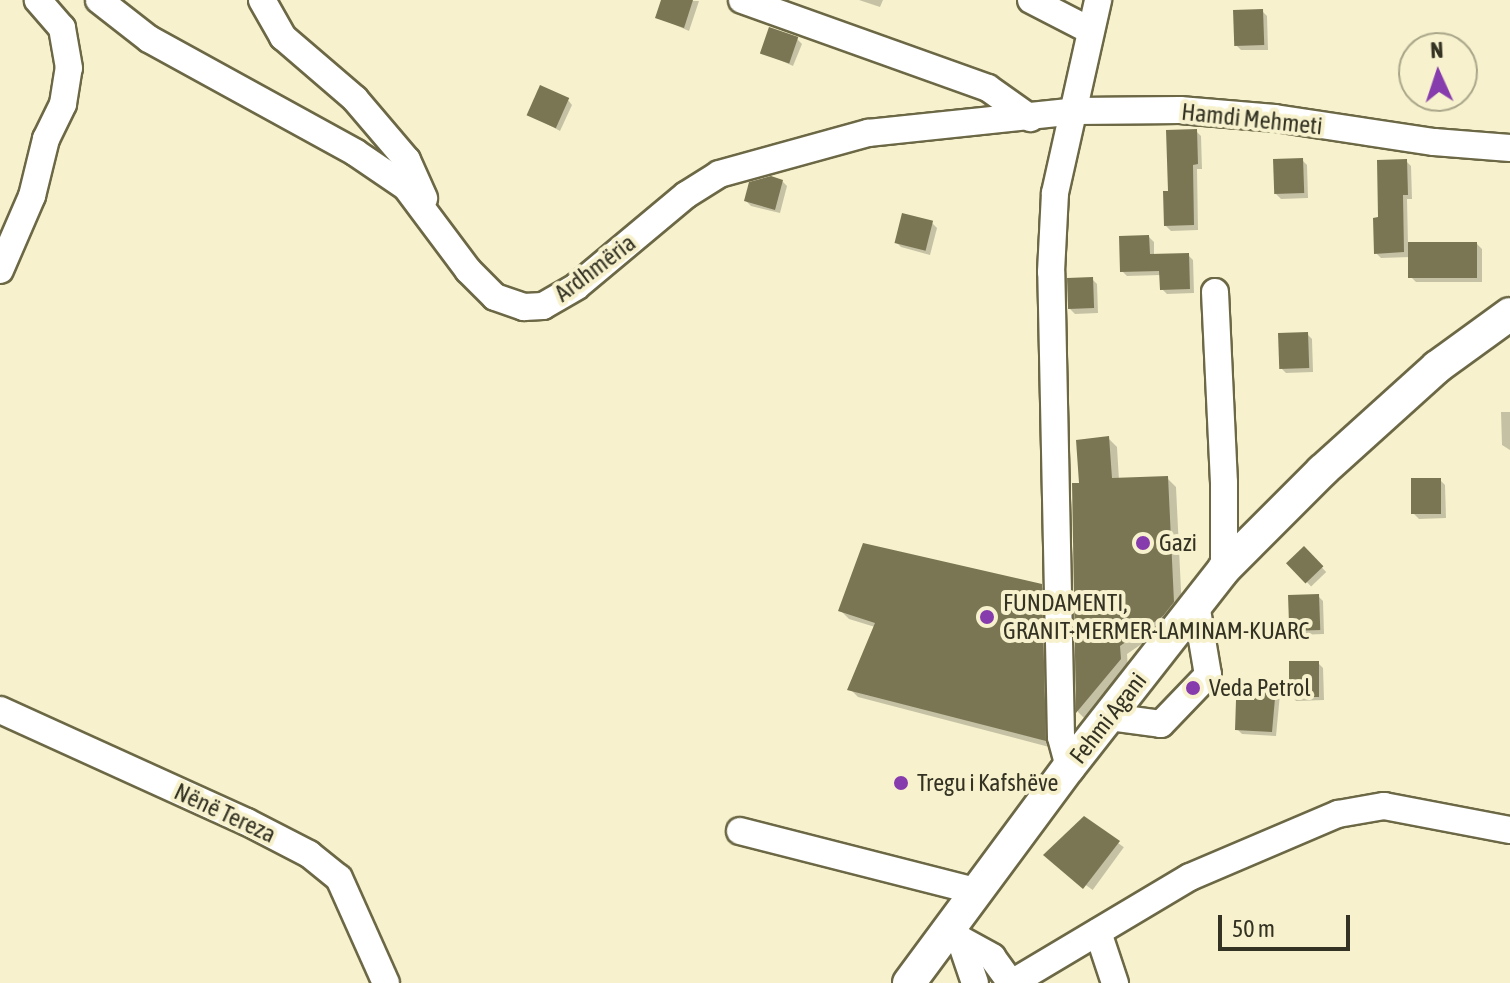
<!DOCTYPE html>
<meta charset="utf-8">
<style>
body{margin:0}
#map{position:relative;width:1510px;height:983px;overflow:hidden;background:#f7f2cd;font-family:"Asap Condensed",sans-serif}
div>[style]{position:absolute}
.shadow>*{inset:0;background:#0003;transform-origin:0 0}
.building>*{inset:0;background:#7a7654;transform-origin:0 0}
.roads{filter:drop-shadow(2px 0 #6c6846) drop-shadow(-2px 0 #6c6846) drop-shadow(0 2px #6c6846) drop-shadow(0 -2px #6c6846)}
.minor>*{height:26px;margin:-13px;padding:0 13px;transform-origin:13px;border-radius:13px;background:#fff}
.major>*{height:32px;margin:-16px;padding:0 16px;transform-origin:16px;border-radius:16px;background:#fff}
.dots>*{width:22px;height:22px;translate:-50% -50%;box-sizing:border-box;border:4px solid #f7f2cd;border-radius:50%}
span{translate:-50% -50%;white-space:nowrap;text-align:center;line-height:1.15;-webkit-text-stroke:8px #f7f2cd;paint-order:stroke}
.street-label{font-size:24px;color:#333223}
.poi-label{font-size:24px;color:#333223}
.left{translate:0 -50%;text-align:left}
.north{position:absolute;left:1398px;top:32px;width:80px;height:80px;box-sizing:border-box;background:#f7f2cd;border:2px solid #a9a589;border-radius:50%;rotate:357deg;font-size:22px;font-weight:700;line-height:32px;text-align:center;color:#333223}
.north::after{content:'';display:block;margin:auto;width:28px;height:36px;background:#873cae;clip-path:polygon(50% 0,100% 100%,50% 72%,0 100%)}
.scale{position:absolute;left:1218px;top:915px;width:132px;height:36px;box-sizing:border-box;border:4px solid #333223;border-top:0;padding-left:10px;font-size:24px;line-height:28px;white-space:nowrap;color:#333223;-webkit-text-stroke:6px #f7f2cd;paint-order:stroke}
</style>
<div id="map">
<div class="shadow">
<div style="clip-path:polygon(663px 0,699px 1px,689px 31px,657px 17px)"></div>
<div style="clip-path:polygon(859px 0,883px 0,880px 7px)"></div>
<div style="clip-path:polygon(1262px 11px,1267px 16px,1268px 50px,1241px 50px,1236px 45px)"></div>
<div style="clip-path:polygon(797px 39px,802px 44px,793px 66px,762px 52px)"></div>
<div style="clip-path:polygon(568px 100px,572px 105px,560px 131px,529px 114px)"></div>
<div style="clip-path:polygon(1196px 131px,1201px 136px,1202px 169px,1197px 169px,1198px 230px,1171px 231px,1166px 226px)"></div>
<div style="clip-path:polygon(1302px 160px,1307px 165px,1308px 198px,1281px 199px,1276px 194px)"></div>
<div style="clip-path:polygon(1406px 161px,1411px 166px,1412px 199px,1407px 199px,1408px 244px,1477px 244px,1482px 249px,1482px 282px,1416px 282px,1411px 277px,1411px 257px,1381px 258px,1376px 253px,1380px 219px)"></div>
<div style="clip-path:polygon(782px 181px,787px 186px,780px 213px,751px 206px,746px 201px)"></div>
<div style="clip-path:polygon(932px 223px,937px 228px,930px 255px,901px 247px,896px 242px)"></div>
<div style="clip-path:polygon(1149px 237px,1154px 242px,1154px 256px,1188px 255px,1193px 260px,1194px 293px,1167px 294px,1162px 289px,1161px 275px,1127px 276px,1122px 271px)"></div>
<div style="clip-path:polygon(1092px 279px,1097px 284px,1098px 313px,1075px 314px,1070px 309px)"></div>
<div style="clip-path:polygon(1307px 334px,1312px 339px,1313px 372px,1286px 373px,1281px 368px)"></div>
<div style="clip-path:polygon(1501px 412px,1510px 412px,1510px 450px,1502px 445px)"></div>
<div style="clip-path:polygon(1109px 439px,1117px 447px,1119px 480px,1167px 478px,1176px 487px,1182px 611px,1171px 624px,1127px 654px,1128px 668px,1086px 720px,1078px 712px,1074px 485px,1082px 485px)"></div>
<div style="clip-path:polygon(1440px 480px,1445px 485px,1446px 518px,1419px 519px,1414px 514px)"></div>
<div style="left:1304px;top:549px;width:32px;height:21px;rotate:46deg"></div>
<div style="clip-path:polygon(1041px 586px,1049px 594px,1053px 748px,858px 697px,850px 689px,875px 627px,849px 619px,841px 611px)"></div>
<div style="clip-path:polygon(1318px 596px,1323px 601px,1324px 634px,1296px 635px,1291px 630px)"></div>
<div style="clip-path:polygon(1318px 663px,1323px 668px,1324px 700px,1296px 701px,1292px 696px)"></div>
<div style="clip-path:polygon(1275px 689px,1280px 694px,1276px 736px,1242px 734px,1237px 729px,1256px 702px)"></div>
<div style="left:1085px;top:819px;width:48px;height:53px;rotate:36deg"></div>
</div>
<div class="building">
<div style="clip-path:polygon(661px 0,693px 0,684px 28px,655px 18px)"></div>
<div style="left:1263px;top:9px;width:36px;height:30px;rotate:88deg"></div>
<div style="left:769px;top:27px;width:31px;height:28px;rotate:19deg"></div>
<div style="left:540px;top:85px;width:32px;height:33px;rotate:24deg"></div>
<div style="clip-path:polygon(1197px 129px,1198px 164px,1193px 165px,1194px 225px,1164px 226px,1163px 191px,1168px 191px,1166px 130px)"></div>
<div style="left:1303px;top:158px;width:35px;height:30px;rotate:88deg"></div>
<div style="clip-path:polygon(1407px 159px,1408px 195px,1403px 195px,1404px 252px,1374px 254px,1373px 218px,1378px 217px,1377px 160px)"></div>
<div style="clip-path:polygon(771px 176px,783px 180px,775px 210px,744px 201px,749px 182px)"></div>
<div style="left:902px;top:213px;width:32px;height:31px;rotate:14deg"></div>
<div style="clip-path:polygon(1149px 235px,1150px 254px,1189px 253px,1190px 289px,1160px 290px,1159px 271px,1120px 272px,1119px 236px)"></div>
<div style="left:1408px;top:242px;width:69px;height:36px"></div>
<div style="left:1093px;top:277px;width:31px;height:26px;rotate:88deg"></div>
<div style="left:1308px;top:332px;width:36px;height:30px;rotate:88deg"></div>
<div style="clip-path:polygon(1109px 436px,1112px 478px,1168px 476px,1174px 602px,1163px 616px,1120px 646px,1121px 659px,1076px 713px,1072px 483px,1079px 483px,1076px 440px)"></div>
<div style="left:1411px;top:478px;width:30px;height:36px"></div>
<div style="clip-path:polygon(863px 543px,1042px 584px,1046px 741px,847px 690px,875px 623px,838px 611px)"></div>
<div style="left:1304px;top:546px;width:28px;height:25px;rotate:46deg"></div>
<div style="left:1319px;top:594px;width:36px;height:31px;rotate:88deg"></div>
<div style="left:1289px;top:661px;width:30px;height:36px"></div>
<div style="clip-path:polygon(1255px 687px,1276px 687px,1272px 732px,1235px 730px,1236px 700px,1254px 700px)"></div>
<div style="clip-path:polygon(1084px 816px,1120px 841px,1083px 889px,1043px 855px)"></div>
</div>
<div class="roads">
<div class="minor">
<div style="left:99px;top:0;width:63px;rotate:38deg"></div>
<div style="left:149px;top:39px;width:236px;rotate:28.8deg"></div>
<div style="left:356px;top:153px;width:60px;rotate:34.2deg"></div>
<div style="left:406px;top:187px;width:104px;rotate:53.2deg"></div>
<div style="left:468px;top:270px;width:38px;rotate:45deg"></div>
<div style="left:495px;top:297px;width:31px;rotate:19deg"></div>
<div style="left:524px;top:307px;width:19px;rotate:-3deg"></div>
<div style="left:543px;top:306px;width:39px;rotate:-30deg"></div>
<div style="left:577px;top:286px;width:142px;rotate:-39.9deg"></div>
<div style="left:686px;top:195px;width:39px;rotate:-32deg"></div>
<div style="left:719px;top:174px;width:155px;rotate:-15.4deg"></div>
<div style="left:868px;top:133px;width:209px;rotate:-6deg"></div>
<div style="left:1076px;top:111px;width:104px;rotate:-0.6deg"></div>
<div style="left:1180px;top:110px;width:95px;rotate:4.8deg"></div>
<div style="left:1275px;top:118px;width:161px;rotate:8.6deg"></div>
<div style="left:1434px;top:142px;width:76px;rotate:4.5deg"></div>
<div style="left:262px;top:0;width:43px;rotate:60.4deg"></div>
<div style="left:283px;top:37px;width:95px;rotate:40.7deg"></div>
<div style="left:355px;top:99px;width:80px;rotate:49.6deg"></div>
<div style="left:407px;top:160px;width:42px;rotate:65.9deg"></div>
<div style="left:742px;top:0;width:261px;rotate:19.7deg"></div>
<div style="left:988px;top:88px;width:52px;rotate:35.5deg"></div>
<div style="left:1031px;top:0;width:65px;rotate:27.3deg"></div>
<div style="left:0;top:270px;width:81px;rotate:-66.6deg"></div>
<div style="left:32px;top:196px;width:59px;rotate:-76.2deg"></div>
<div style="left:46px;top:139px;width:39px;rotate:-64deg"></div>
<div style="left:63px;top:104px;width:36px;rotate:-81deg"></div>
<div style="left:69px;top:68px;width:41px;rotate:-99.9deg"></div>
<div style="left:62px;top:28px;width:37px;rotate:-131deg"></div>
<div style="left:1215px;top:292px;width:191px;rotate:87.3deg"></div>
<div style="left:1224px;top:483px;width:86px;rotate:90deg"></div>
<div style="left:0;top:710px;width:271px;rotate:24.4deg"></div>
<div style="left:247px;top:822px;width:70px;rotate:27.3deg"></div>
<div style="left:309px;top:854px;width:38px;rotate:39deg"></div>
<div style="left:339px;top:878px;width:115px;rotate:65.9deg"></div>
<div style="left:1110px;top:717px;width:51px;rotate:7.8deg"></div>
<div style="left:1161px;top:724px;width:68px;rotate:-46.2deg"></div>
<div style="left:1208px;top:675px;width:72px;rotate:-99.6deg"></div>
<div style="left:1069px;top:767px;width:31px;rotate:-105deg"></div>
<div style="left:1061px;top:737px;width:465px;rotate:-91.2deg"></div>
<div style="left:1051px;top:272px;width:79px;rotate:-87.1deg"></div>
<div style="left:1055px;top:193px;width:198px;rotate:-77.4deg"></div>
<div style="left:740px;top:831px;width:244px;rotate:14.3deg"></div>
<div style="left:953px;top:932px;width:10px;rotate:45deg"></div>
<div style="left:960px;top:939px;width:46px;rotate:71.2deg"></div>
<div style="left:1098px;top:932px;width:54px;rotate:71.6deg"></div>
<div style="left:960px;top:939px;width:37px;rotate:29deg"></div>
<div style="left:992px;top:957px;width:32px;rotate:54deg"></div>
<div style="left:1012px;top:983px;width:207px;rotate:-30.8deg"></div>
<div style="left:1190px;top:877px;width:161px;rotate:-23.1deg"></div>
<div style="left:1338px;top:814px;width:47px;rotate:-9.9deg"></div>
<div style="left:1384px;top:806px;width:128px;rotate:10.8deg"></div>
</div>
<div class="major">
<div style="left:909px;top:983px;width:269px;rotate:-53.5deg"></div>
<div style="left:1069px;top:767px;width:251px;rotate:-51.9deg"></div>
<div style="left:1224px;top:569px;width:139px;rotate:-45deg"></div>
<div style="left:1322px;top:471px;width:155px;rotate:-42.1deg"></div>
<div style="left:1437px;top:367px;width:90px;rotate:-36deg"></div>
</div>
</div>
<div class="dots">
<div style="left:1143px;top:543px;background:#873cae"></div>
<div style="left:987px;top:617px;background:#873cae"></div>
<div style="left:1193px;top:688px;background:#873cae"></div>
<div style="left:901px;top:783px;background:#873cae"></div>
</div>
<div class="street-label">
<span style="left:1252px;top:119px;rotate:6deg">Hamdi Mehmeti</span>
<span style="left:595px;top:268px;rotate:-37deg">Ardhmëria</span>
<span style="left:1108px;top:718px;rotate:-52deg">Fehmi Agani</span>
<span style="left:225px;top:813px;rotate:25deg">Nënë Tereza</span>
</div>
<div class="poi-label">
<span class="left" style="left:1159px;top:543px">Gazi</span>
<span class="left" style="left:1003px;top:617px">FUNDAMENTI,<br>GRANIT-MERMER-LAMINAM-KUARC</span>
<span class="left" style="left:1209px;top:688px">Veda Petrol</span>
<span class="left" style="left:917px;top:783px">Tregu i Kafshëve</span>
</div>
<div class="north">N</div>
<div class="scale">50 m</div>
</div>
